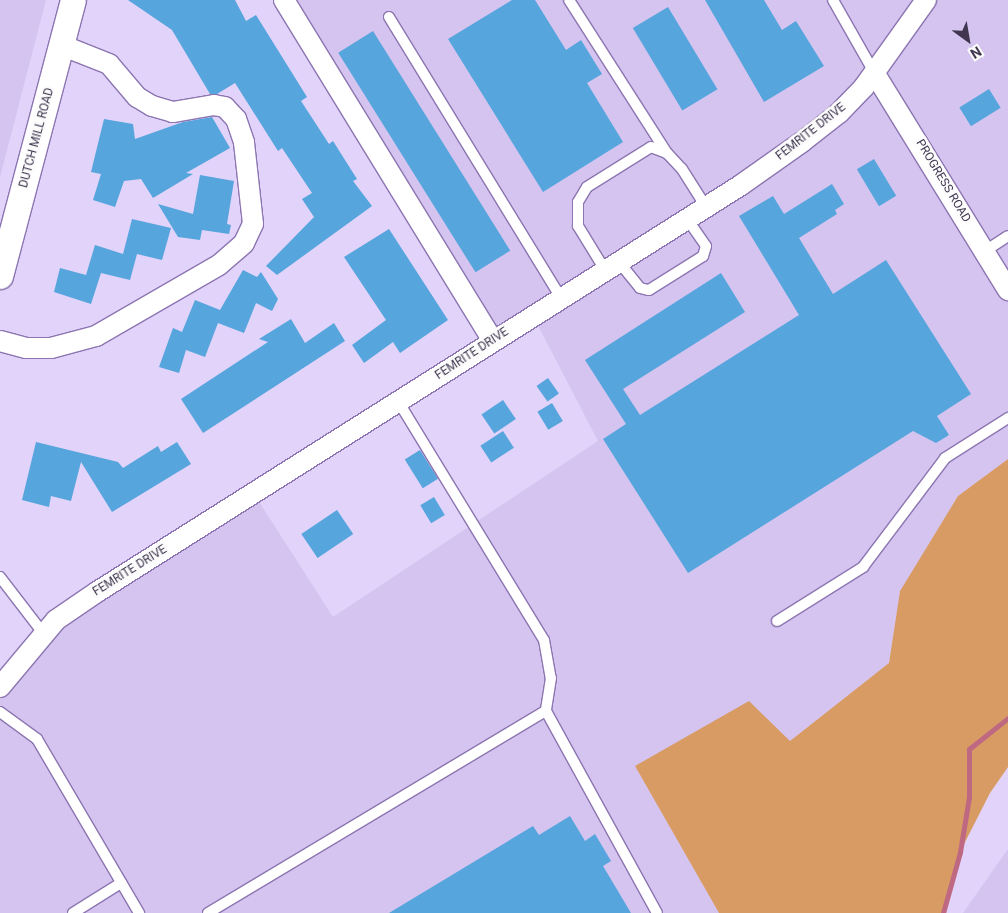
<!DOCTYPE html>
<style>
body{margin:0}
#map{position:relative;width:1008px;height:913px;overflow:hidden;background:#e1d3fa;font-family:Roboto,sans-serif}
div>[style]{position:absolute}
.built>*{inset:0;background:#d4c4ef}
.green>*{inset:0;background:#d89b64}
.stream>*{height:5px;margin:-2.5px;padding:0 2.5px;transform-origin:2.5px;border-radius:2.5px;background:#be6882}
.building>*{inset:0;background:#56a5dd;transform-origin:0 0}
.roads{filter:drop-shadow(1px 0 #8c75b1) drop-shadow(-1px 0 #8c75b1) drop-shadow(0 1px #8c75b1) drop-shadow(0 -1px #8c75b1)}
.service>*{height:10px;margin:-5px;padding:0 5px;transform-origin:5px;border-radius:5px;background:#fff}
.minor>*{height:20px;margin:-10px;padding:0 10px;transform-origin:10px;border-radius:10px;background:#fff}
.tertiary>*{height:25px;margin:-12.5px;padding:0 12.5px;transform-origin:12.5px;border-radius:12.5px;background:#fff}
span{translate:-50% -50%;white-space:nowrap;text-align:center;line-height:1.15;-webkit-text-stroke:5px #fcfcfc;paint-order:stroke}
.street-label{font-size:12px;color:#403650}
.north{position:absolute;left:943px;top:15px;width:50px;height:50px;-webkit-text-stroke:4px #fcfcfc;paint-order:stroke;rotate:148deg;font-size:14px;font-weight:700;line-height:20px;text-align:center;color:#403650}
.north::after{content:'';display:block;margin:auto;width:18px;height:22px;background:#403650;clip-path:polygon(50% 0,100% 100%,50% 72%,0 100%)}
</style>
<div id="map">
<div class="built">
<div style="clip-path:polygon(0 0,46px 0,0 177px)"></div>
<div style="clip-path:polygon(284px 0,1008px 0,1008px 459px,958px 496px,900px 591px,889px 663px,790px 741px,635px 766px,719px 913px,0 913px,0 687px,43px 633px,254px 494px,333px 617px,598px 441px,533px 316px,493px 341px)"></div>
<div style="clip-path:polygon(1008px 849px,1008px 913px,963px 913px)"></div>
</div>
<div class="green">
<div style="clip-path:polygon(1008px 459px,1008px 767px,990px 793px,960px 852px,943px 913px,719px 913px,635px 766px,749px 701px,790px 741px,889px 663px,900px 591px,958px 496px)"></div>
</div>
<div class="stream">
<div style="left:943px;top:913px;width:63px;rotate:-74.4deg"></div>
<div style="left:960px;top:852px;width:56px;rotate:-80.7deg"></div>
<div style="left:969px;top:797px;width:48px;rotate:-90deg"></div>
<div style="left:969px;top:749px;width:50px;rotate:-38.5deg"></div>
</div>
<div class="building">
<div style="clip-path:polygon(128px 0,235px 0,246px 21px,256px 15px,307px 97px,301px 101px,329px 144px,333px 141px,357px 179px,353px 181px,372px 206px,277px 275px,266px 266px,314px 217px,302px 199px,312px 193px,282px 148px,278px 151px,235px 83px,217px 94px,210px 94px,172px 30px)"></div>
<div style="clip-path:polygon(512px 0,535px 0,566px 50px,581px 40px,602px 74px,587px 83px,623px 142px,543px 192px,448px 39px)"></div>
<div style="clip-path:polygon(705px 0,764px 0,782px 30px,796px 21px,824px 66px,764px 102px)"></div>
<div style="left:668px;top:7px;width:96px;height:41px;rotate:59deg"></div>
<div style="left:373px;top:31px;width:259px;height:41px;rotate:58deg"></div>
<div style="left:989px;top:89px;width:22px;height:35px;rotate:58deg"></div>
<div style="clip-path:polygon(212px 117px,230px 148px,186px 173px,193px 174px,153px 198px,141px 179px,124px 181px,115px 207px,93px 200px,101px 174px,91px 172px,104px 119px,133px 124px,135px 139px,183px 122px)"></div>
<div style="left:874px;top:159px;width:43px;height:20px;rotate:59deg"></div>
<div style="clip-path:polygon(200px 175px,234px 181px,227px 224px,231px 225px,229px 234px,202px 230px,200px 240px,178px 237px,158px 204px,193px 214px)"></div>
<div style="clip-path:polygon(832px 184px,844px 204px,835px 210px,837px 214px,799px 238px,833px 294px,886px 260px,971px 394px,937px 416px,949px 435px,936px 443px,913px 431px,688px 573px,603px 439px,626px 424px,585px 360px,721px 273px,745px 312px,623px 389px,640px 415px,799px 315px,739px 216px,773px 196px,784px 214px)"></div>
<div style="clip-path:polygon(132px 219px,171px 228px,162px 260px,137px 254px,130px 280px,101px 273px,91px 304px,54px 292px,60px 268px,86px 275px,95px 245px,123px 254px)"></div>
<div style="clip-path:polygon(389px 229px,448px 320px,400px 353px,393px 342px,364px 363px,352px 345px,386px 320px,344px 257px)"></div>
<div style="clip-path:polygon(243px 270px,257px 277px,261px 272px,278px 299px,272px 311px,256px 303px,244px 333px,218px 323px,205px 357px,186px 350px,179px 373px,159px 367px,173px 328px,182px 332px,195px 300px,220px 310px)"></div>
<div style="clip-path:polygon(291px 319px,305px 343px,334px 323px,345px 341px,203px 433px,181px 399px,268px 342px,259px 339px)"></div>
<div style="left:548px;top:378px;width:19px;height:14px;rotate:55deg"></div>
<div style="left:503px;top:400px;width:23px;height:26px;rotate:56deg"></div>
<div style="left:552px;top:403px;width:21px;height:17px;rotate:59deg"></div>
<div style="left:503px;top:431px;width:20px;height:27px;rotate:57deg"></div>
<div style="clip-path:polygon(36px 442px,118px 462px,123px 468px,158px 446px,161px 452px,177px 442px,191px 464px,112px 512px,81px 462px,71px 501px,51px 496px,49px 507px,22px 500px)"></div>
<div style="left:420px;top:450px;width:34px;height:18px;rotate:58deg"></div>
<div style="left:434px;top:497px;width:21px;height:16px;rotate:59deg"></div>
<div style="left:337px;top:510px;width:29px;height:43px;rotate:56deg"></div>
<div style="clip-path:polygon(570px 816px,585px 841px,595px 834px,611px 861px,603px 866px,631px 913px,389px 913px,533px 826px,539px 835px)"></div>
</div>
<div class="roads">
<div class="service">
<div style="left:569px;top:0;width:182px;rotate:57.4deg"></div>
<div style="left:833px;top:0;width:85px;rotate:60.4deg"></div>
<div style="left:389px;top:17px;width:329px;rotate:58.5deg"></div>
<div style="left:985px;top:251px;width:27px;rotate:-33deg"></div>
<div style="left:619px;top:262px;width:33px;rotate:51deg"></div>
<div style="left:640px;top:288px;width:9px;rotate:13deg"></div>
<div style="left:649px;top:290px;width:64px;rotate:-32.2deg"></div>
<div style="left:703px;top:256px;width:10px;rotate:-73deg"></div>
<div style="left:706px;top:246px;width:33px;rotate:-125deg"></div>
<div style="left:605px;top:270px;width:52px;rotate:-121.5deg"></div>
<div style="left:578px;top:226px;width:24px;rotate:-90deg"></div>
<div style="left:578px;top:202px;width:17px;rotate:-59deg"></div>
<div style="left:587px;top:187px;width:75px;rotate:-32deg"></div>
<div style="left:651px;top:147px;width:17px;rotate:21deg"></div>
<div style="left:667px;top:153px;width:22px;rotate:47deg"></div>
<div style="left:682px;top:169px;width:45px;rotate:57.7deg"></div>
<div style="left:398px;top:401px;width:280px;rotate:58.6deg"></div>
<div style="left:544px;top:640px;width:39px;rotate:80deg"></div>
<div style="left:551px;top:678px;width:33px;rotate:99deg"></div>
<div style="left:0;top:577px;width:71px;rotate:52.5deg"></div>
<div style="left:777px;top:621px;width:102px;rotate:-32.1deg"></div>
<div style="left:863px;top:567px;width:136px;rotate:-53deg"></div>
<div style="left:945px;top:458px;width:75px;rotate:-32.4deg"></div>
<div style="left:0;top:712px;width:46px;rotate:36.1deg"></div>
<div style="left:37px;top:739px;width:202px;rotate:59.6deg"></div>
<div style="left:73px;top:913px;width:57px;rotate:-32deg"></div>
<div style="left:208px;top:913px;width:394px;rotate:-30.9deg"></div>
<div style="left:546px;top:711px;width:230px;rotate:61.2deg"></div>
</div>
<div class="minor">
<div style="left:284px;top:0;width:400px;rotate:58.5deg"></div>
<div style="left:875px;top:74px;width:254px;rotate:58.4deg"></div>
<div style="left:0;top:341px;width:27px;rotate:15deg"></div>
<div style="left:26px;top:348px;width:25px"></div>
<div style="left:51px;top:348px;width:47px;rotate:-14.9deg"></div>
<div style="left:96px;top:336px;width:142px;rotate:-30deg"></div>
<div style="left:219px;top:265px;width:33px;rotate:-41deg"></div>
<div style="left:244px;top:243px;width:21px;rotate:-65deg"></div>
<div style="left:253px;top:224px;width:82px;rotate:-96.3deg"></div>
<div style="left:244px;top:142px;width:24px;rotate:-109deg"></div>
<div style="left:236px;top:119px;width:16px;rotate:-133deg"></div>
<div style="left:225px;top:107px;width:11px;rotate:-170deg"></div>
<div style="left:214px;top:105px;width:42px;rotate:170.3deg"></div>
<div style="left:173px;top:112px;width:22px;rotate:-164deg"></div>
<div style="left:152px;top:106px;width:17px;rotate:-149deg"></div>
<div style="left:137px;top:97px;width:43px;rotate:-130.3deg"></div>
<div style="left:109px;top:64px;width:52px;rotate:-158.4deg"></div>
<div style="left:0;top:687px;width:87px;rotate:-50.1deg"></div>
<div style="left:56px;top:620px;width:50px;rotate:-34.3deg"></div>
<div style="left:97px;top:592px;width:762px;rotate:-32.29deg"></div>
<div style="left:741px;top:185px;width:75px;rotate:-35.2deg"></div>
<div style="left:802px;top:142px;width:47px;rotate:-38.1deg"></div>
<div style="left:839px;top:113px;width:36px;rotate:-46deg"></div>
<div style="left:864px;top:87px;width:107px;rotate:-54.5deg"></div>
</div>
<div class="tertiary">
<div style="left:0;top:276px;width:285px;rotate:-75.2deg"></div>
</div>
</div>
<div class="street-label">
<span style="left:811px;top:132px;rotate:-38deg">FEMRITE DRIVE</span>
<span style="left:37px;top:138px;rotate:-75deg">DUTCH MILL ROAD</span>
<span style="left:943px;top:181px;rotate:59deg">PROGRESS ROAD</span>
<span style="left:472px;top:354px;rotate:-33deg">FEMRITE DRIVE</span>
<span style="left:130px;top:571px;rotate:-32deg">FEMRITE DRIVE</span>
</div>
<div class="north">N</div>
</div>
